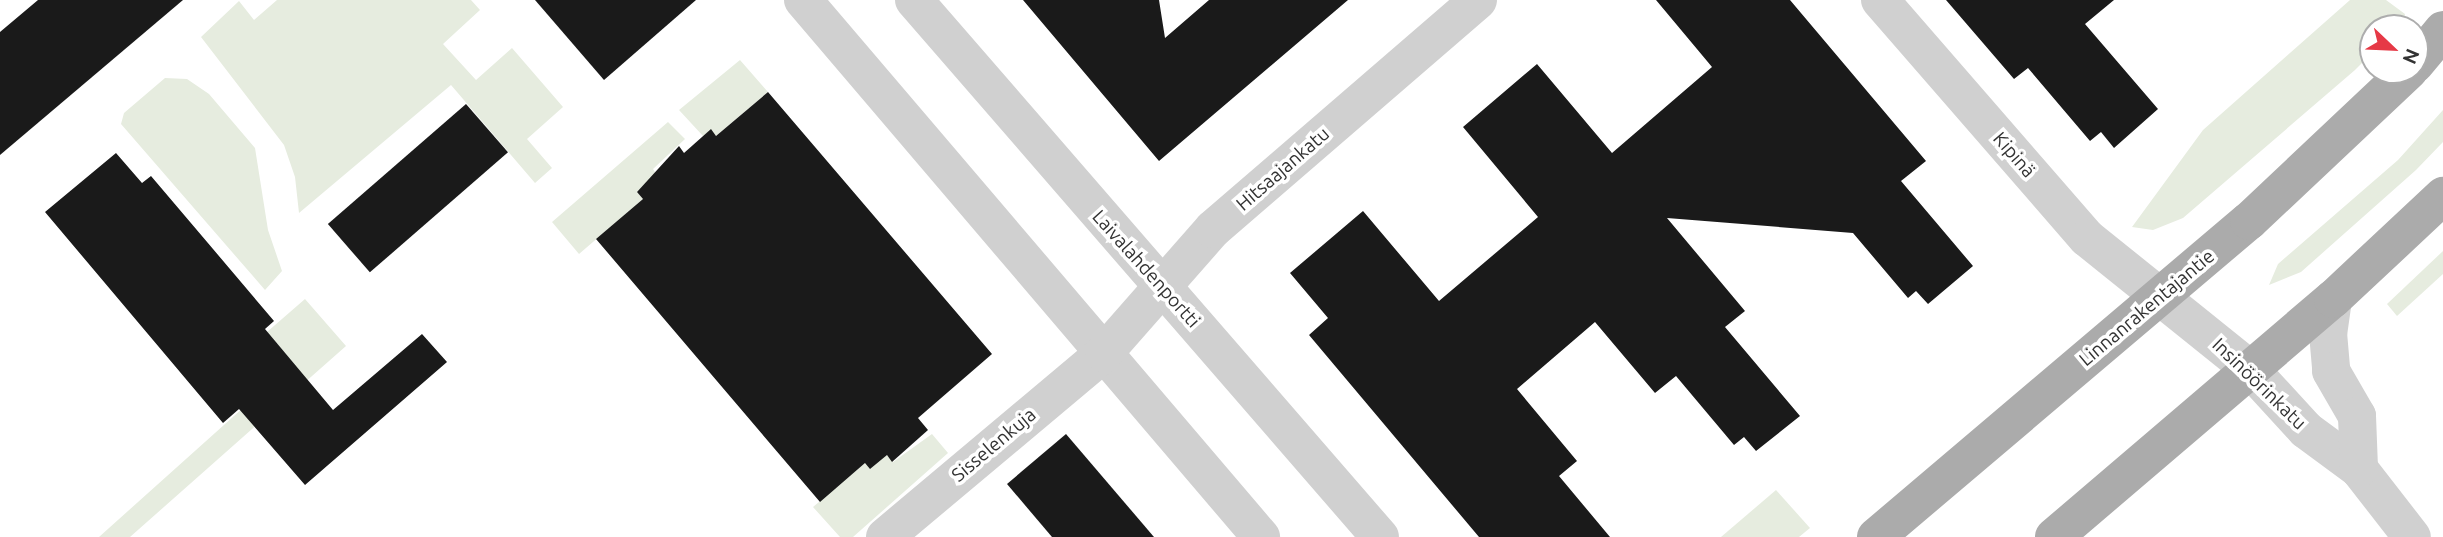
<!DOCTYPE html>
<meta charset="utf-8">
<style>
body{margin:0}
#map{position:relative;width:2443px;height:537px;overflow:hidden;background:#fff;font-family:Ubuntu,sans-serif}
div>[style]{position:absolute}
.green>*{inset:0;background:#e6ecdf}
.building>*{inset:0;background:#1a1a1a;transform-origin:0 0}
.minor>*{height:38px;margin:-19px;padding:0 19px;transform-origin:19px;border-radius:19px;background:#d0d0d0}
.major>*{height:38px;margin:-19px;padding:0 19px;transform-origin:19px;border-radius:19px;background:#ababab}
span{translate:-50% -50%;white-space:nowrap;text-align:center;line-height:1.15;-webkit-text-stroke:7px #fff;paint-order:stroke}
.street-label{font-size:19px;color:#333}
.north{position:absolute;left:2359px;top:14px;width:70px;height:70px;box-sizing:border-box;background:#fff;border:2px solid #adadad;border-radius:50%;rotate:113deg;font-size:19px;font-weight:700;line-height:28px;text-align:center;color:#333}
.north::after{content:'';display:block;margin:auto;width:24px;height:32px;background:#e63946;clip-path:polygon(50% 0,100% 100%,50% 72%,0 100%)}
</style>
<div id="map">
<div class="green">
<div style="clip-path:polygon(277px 0,471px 0,480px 10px,443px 44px,476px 80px,512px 48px,563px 107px,527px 139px,552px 168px,535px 183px,451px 85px,299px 213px,295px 177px,284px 145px,201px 37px,239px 1px,254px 20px)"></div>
<div style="clip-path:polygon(2350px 0,2386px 0,2405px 14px,2404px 20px,2396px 28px,2373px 28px,2373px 52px,2355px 70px,2183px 218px,2153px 230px,2132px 227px,2203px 130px)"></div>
<div style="clip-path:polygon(740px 60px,768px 92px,716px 136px,711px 130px,703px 136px,679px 110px)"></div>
<div style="clip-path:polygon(165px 78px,187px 79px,209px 94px,255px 148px,268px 230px,282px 271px,265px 290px,121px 124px,124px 113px)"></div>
<div style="clip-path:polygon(2443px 110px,2443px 142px,2416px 170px,2301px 272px,2269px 285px,2278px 264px,2398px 160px)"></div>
<div style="clip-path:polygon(668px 122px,685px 139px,653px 169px,657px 175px,637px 192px,643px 199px,579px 254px,552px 222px)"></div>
<div style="clip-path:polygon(2443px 251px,2443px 274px,2397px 316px,2387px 304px)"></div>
<div style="clip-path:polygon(305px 299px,346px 346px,130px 537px,99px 537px,293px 363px,267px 332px)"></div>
<div style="clip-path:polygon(932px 434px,948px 453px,853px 537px,840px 537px,813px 507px,865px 463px,887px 455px,893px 462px)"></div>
<div style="clip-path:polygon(1776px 490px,1810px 528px,1799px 537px,1721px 537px)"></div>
</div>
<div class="building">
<div style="clip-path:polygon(38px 0,183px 0,0 155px,0 32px)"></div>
<div style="clip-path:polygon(535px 0,696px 0,604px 80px)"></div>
<div style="clip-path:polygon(1023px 0,1159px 0,1165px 38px,1209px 0,1348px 0,1159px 161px)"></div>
<div style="clip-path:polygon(1656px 0,1790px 0,1926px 161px,1901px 181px,1973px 266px,1928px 304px,1916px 291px,1908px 298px,1853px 233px,1667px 218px,1745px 311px,1725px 327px,1800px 416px,1756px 451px,1744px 437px,1734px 445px,1676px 376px,1655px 393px,1595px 322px,1517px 389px,1577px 461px,1559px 476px,1610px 537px,1479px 537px,1309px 335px,1328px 318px,1290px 273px,1363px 211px,1439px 301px,1538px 217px,1463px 127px,1537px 64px,1612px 153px,1712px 67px)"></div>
<div style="clip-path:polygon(1946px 0,2114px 0,2085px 24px,2158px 109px,2114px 148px,2101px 132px,2090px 141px,2028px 68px,2014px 79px)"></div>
<div style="clip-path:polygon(768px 92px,992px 354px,918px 418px,928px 430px,892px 462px,887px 455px,870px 469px,865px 463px,820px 502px,596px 239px,643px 199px,637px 192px,679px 146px,684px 153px,711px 129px,716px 136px)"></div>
<div style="left:466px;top:104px;width:64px;height:183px;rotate:49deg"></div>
<div style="clip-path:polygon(116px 153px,142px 183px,151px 176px,213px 249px,274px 321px,265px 329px,333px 410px,422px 334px,447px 362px,305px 485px,239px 409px,223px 423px,45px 212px)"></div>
<div style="clip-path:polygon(1066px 434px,1154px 537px,1052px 537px,1007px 484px)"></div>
</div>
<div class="minor">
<div style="left:803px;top:0;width:706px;rotate:49.54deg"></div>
<div style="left:914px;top:0;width:711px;rotate:49.05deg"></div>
<div style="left:1880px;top:0;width:315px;rotate:49deg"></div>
<div style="left:2087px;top:238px;width:209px;rotate:38.8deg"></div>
<div style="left:2250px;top:369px;width:83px;rotate:47.4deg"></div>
<div style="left:2306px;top:430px;width:66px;rotate:36.3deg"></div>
<div style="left:2359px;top:469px;width:86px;rotate:52.1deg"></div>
<div style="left:2333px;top:299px;width:34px;rotate:98deg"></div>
<div style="left:2328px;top:333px;width:38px;rotate:85deg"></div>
<div style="left:2331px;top:371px;width:52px;rotate:60deg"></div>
<div style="left:2357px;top:416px;width:53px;rotate:87.8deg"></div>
<div style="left:885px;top:537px;width:286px;rotate:-40deg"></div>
<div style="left:1104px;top:353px;width:165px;rotate:-48.7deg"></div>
<div style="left:1213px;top:229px;width:350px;rotate:-40.8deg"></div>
</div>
<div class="major">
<div style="left:2415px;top:64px;width:44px;rotate:-50.5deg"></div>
<div style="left:1876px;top:537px;width:489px;rotate:-40.3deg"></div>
<div style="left:2249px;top:221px;width:220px;rotate:-43.3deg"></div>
<div style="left:2054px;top:537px;width:367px;rotate:-40.5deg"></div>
<div style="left:2333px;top:299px;width:151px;rotate:-43.1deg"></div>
</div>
<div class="street-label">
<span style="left:2014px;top:155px;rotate:49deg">Kipinä</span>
<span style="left:1283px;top:169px;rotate:-41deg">Hitsaajankatu</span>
<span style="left:1146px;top:269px;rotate:48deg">Laivalahdenportti</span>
<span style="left:2147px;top:308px;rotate:-40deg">Linnanrakentajantie</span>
<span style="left:2259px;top:384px;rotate:44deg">Insinöörinkatu</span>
<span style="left:994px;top:445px;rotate:-40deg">Sisselenkuja</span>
</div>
<div class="north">N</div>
</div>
